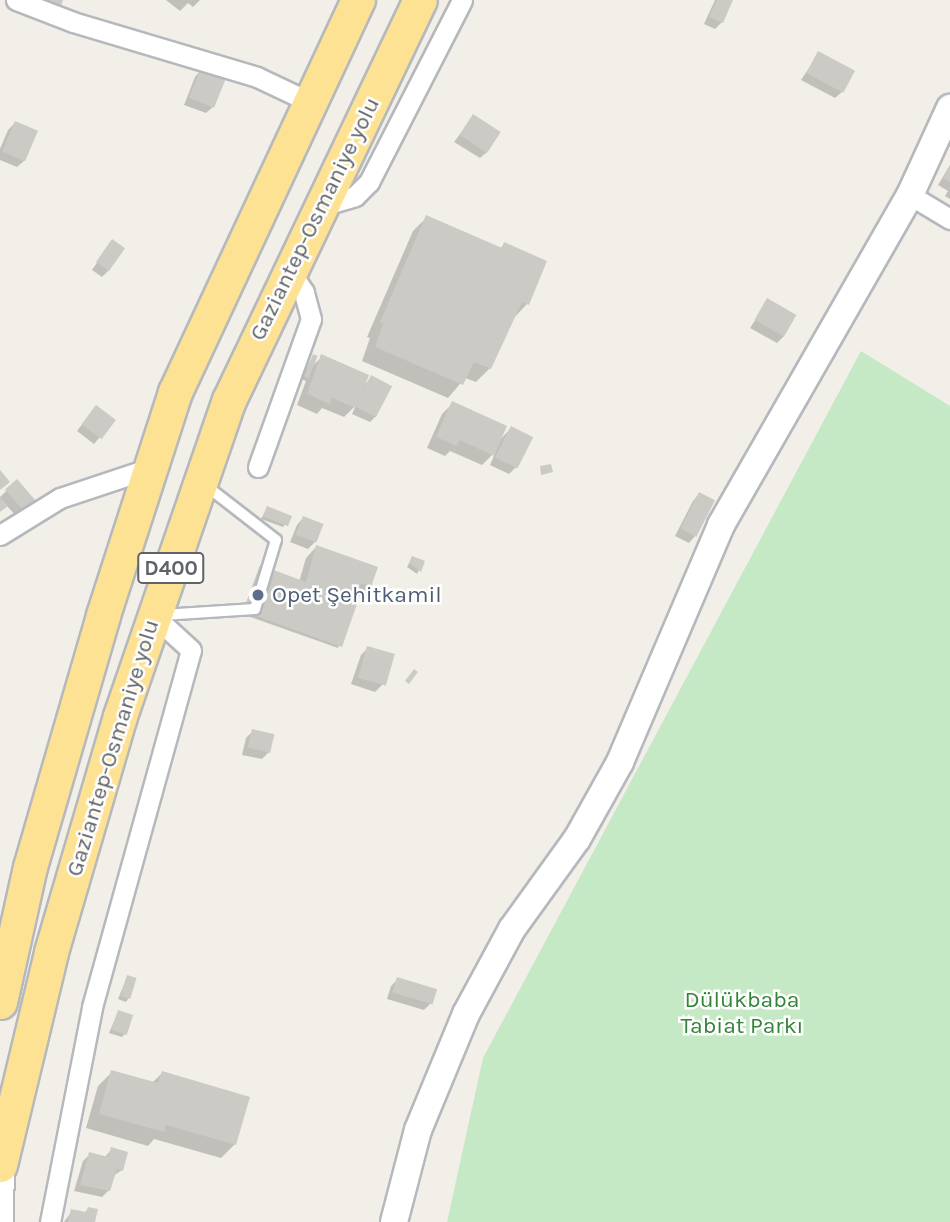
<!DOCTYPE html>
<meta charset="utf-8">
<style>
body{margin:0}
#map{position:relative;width:950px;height:1222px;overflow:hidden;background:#f1efe8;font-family:Karla,sans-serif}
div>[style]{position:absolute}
.green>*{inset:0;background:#c5e8c5}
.shadow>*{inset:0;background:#0003}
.building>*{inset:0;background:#cccac5;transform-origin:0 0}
.roads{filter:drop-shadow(2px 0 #b5b8bc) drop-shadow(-2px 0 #b5b8bc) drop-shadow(0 2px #b5b8bc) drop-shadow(0 -2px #b5b8bc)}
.lane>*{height:10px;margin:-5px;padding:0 5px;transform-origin:5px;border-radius:5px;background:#fff}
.street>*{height:19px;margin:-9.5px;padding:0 9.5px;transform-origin:9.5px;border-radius:9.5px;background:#fff}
.secondary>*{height:26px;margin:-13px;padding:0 13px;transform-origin:13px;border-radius:13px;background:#fff}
.highway>*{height:33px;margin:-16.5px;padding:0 16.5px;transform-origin:16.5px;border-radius:16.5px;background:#fde293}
.dots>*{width:19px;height:19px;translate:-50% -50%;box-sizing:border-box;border:4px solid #fff;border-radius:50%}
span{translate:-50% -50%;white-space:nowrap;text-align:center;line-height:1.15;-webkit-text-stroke:5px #fff;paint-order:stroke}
.shield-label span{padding:2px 5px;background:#fff;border:2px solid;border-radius:5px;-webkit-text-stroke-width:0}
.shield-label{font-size:21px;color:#5f6368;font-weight:700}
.street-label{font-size:23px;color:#5f6368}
.service-label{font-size:23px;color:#4e5e75}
.left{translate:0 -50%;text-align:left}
.park-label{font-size:23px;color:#348238}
</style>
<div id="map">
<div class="green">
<div style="clip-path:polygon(861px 351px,950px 406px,950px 1222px,447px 1222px,483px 1058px)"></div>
</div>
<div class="shadow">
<div style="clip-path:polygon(166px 0,200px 0,193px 7px,188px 3px,180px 11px)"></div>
<div style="clip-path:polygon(715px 0,732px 0,722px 22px,715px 29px,704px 24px)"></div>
<div style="clip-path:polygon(819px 53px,842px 92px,835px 98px,801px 80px)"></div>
<div style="clip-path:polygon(201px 70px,213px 107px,206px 113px,184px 105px,195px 77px)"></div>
<div style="clip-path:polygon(473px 117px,487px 152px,480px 158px,454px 142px)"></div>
<div style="clip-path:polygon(15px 123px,24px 161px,17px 167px,0 160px,0 149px,8px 130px)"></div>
<div style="clip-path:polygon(950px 165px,950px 199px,945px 196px,948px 191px,938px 185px)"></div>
<div style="clip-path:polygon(427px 217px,500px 249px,504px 244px,527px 304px,513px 319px,490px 368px,476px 382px,465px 378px,448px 398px,362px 361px,370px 338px,367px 337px,413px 231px)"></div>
<div style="clip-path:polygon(112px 241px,109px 270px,102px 277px,92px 270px)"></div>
<div style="clip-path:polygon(768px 301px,784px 336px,777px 343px,750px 328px)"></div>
<div style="clip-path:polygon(313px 356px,312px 366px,322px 357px,363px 386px,372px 377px,377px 415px,370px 422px,352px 414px,356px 405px,344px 417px,322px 408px,317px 414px,297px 405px,306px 381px,301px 379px)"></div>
<div style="clip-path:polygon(453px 403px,500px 440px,511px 428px,530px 437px,516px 467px,509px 474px,490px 465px,496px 451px,482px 465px,450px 451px,445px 456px,427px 448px,442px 414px)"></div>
<div style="clip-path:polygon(90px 414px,114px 420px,94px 444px,77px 431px)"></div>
<div style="clip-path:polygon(17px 481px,35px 502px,18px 518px,6px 505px,0 511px,0 497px)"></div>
<div style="clip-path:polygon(699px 494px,713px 501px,695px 536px,689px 543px,675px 536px,693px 501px)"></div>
<div style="clip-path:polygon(267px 508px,289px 517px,283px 527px,261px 519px)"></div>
<div style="clip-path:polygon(303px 518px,315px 542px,308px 549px,290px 542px,297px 525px)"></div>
<div style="clip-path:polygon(316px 547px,369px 586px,359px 597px,355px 595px,338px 648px,242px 614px,260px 567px,299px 582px,306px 558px)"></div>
<div style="clip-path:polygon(412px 558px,423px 562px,417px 574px,407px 567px)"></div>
<div style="clip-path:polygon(368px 648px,382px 685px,375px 692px,351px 684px,361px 655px)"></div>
<div style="clip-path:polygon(253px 731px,269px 752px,262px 759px,242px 755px,246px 738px)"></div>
<div style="clip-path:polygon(127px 977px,128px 999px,126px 1002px,118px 999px)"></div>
<div style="clip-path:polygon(398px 979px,431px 1003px,424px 1010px,387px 999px,391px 986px)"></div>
<div style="clip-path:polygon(118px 1012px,125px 1034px,122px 1037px,109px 1033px)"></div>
<div style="clip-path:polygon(112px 1072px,152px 1083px,162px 1073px,235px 1144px,221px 1158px,154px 1139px,148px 1146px,86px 1128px,98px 1086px)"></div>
<div style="clip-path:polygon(112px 1149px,122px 1170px,113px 1176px,109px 1190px,102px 1197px,74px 1191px,83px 1161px,90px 1154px,104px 1158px)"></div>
<div style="clip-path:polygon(89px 1208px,93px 1222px,64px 1222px,72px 1211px,84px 1213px)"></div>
</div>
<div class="building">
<div style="clip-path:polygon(34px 0,63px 0,59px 11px)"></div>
<div style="clip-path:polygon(717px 0,733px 0,723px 23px,709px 17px)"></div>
<div style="left:818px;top:51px;width:42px;height:25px;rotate:28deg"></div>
<div style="left:201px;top:68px;width:27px;height:32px;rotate:22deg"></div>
<div style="left:473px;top:114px;width:33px;height:25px;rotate:33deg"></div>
<div style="left:15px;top:121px;width:25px;height:33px;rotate:23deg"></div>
<div style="clip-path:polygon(950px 166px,950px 182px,943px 178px)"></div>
<div style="clip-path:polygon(426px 215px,502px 248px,504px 242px,547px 261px,529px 305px,522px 302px,491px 369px,474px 362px,463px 385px,375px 347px,383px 324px,380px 322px)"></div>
<div style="left:112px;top:239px;width:16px;height:28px;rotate:35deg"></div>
<div style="left:767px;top:298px;width:34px;height:25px;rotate:30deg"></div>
<div style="left:313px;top:354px;width:5px;height:24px;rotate:22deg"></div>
<div style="clip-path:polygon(321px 354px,369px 375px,356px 408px,332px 398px,329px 404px,307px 394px)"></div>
<div style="left:371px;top:375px;width:24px;height:35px;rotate:28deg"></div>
<div style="clip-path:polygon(452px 401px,507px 426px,494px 456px,460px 440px,457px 446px,436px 437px)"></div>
<div style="left:96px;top:405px;width:25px;height:24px;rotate:37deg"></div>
<div style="left:511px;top:426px;width:25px;height:35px;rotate:27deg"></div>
<div style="clip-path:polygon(551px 464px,553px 472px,541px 475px,540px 466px)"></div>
<div style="clip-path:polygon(0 470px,10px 482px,0 490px)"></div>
<div style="left:17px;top:479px;width:32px;height:16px;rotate:49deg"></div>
<div style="left:699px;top:492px;width:18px;height:41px;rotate:27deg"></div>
<div style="clip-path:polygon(0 497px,8px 506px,0 512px)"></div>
<div style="left:267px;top:506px;width:27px;height:11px;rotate:22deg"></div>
<div style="left:303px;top:516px;width:22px;height:20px;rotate:21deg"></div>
<div style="clip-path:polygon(316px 545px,378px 567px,371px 587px,361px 583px,355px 600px,358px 601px,342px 647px,243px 611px,260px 565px,306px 582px)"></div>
<div style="clip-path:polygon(412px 556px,425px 561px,421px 572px,409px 563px)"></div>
<div style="left:367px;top:646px;width:29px;height:33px;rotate:16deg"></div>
<div style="left:414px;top:669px;width:5px;height:15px;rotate:37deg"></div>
<div style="left:252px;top:729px;width:23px;height:19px;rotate:13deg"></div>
<div style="left:127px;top:975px;width:10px;height:22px;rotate:17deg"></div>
<div style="left:397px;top:977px;width:42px;height:16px;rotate:17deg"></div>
<div style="left:118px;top:1010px;width:16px;height:21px;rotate:18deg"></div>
<div style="clip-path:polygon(111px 1070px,158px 1083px,162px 1071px,250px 1097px,236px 1145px,166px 1125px,164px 1132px,99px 1114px)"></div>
<div style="clip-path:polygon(111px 1147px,128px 1152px,123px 1171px,117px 1169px,110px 1191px,80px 1185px,89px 1152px,108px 1157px)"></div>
<div style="clip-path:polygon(88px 1207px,98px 1209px,95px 1222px,68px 1222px,71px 1209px,86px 1212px)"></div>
</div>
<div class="roads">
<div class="lane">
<div style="left:162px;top:615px;width:93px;rotate:-3.7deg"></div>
<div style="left:255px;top:609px;width:72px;rotate:-73.1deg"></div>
<div style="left:276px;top:540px;width:90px;rotate:-142.2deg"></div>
</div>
<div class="street">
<div style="left:16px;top:0;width:61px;rotate:21.1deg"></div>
<div style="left:73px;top:22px;width:192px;rotate:16.6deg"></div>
<div style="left:257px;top:77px;width:59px;rotate:25.3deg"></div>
<div style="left:910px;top:195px;width:47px;rotate:31deg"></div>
<div style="left:321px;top:206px;width:35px;rotate:-16deg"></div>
<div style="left:355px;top:196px;width:20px;rotate:-45deg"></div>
<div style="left:369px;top:182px;width:204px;rotate:-62.9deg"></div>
<div style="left:258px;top:467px;width:157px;rotate:-70.3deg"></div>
<div style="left:311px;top:319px;width:28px;rotate:-105deg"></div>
<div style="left:304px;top:292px;width:25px;rotate:-124deg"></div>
<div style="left:0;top:535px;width:70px;rotate:-31.7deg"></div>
<div style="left:60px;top:498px;width:95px;rotate:-18.4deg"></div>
<div style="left:50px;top:1222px;width:219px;rotate:-78.9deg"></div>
<div style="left:92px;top:1007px;width:370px;rotate:-74.5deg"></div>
<div style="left:191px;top:650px;width:50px;rotate:-137.4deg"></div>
</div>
<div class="secondary">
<div style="left:0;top:1222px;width:64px;rotate:-89.1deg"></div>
<div style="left:394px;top:1222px;width:95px;rotate:-75.4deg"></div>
<div style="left:418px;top:1130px;width:126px;rotate:-67.5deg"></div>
<div style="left:466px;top:1014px;width:97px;rotate:-61.6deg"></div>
<div style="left:512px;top:929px;width:111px;rotate:-54.2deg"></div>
<div style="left:577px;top:839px;width:88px;rotate:-60.8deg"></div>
<div style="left:620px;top:762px;width:258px;rotate:-66.9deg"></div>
<div style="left:721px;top:525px;width:380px;rotate:-60.2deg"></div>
<div style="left:910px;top:195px;width:96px;rotate:-65.3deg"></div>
</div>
<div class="highway">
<div style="left:0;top:1002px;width:138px;rotate:-77.5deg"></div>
<div style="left:30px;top:867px;width:262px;rotate:-73.8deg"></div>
<div style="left:103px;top:615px;width:234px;rotate:-72.1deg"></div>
<div style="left:175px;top:392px;width:433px;rotate:-65deg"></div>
<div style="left:0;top:1165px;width:219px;rotate:-76.5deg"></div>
<div style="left:51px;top:952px;width:246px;rotate:-73.7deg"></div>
<div style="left:120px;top:716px;width:334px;rotate:-71deg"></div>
<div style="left:229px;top:400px;width:443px;rotate:-64.5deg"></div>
</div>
</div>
<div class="dots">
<div style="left:258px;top:595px;background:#5c6f8a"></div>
</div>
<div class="shield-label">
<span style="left:171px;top:568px">D400</span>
</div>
<div class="street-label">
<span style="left:315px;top:219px;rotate:-64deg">Gaziantep-Osmaniye yolu</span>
<span style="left:113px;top:748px;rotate:-73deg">Gaziantep-Osmaniye yolu</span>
</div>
<div class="service-label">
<span class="left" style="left:272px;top:595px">Opet Şehitkamil</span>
</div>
<div class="park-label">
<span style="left:742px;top:1013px">Dülükbaba<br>Tabiat Parkı</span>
</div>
</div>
